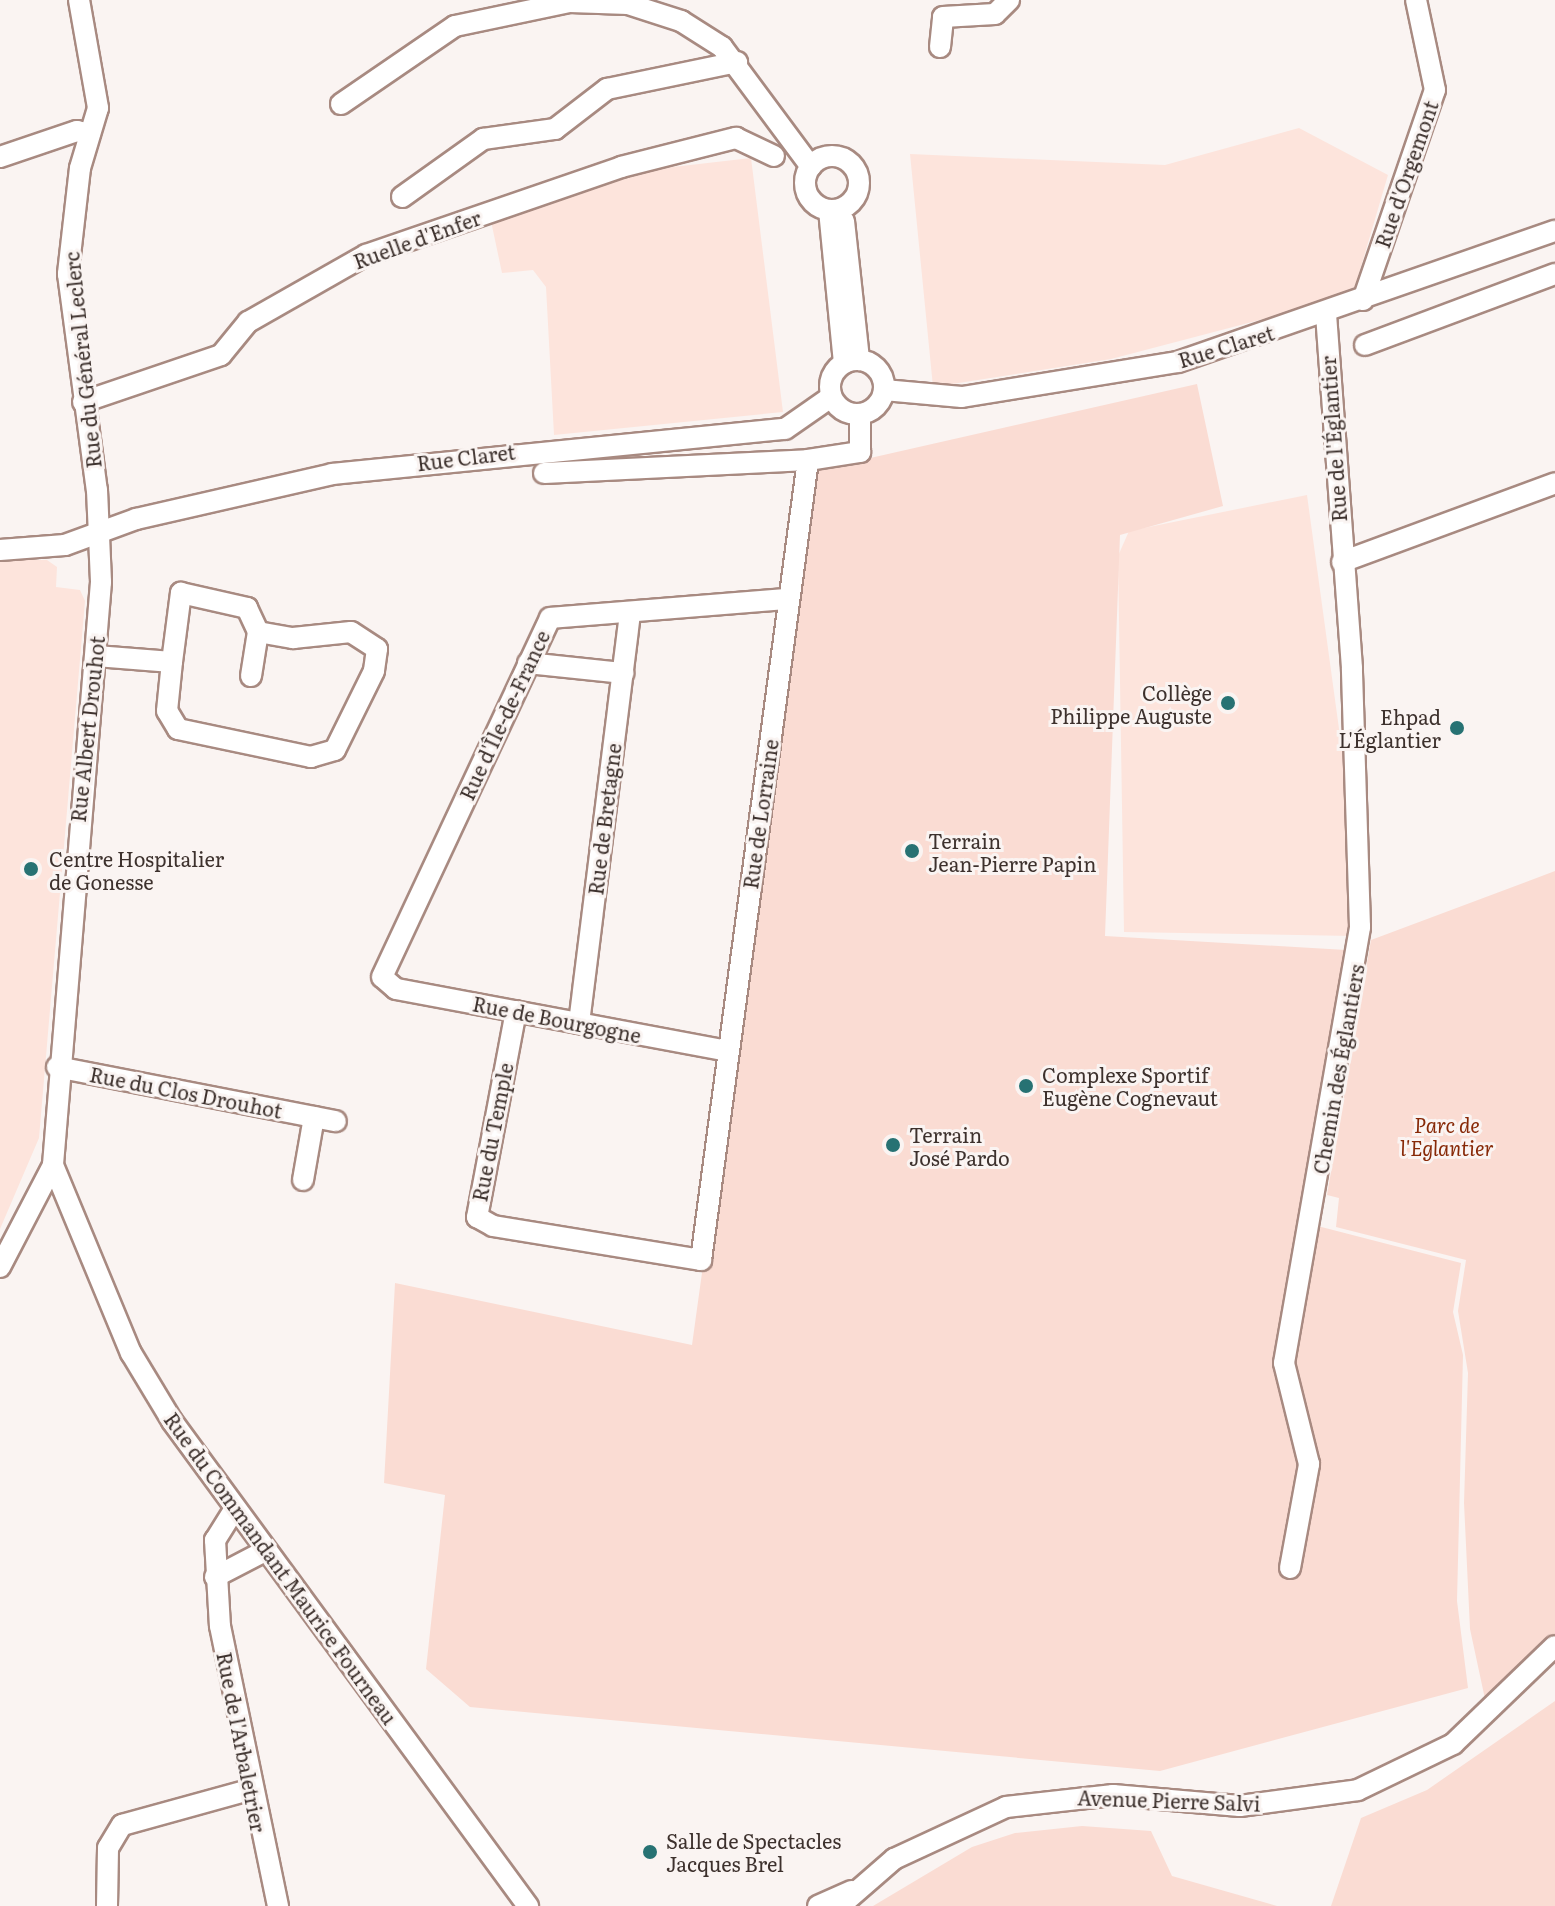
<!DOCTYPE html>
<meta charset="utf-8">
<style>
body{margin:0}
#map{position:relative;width:1555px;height:1906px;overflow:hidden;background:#faf4f2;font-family:Literata,serif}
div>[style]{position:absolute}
.built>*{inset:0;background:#fde4dc}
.green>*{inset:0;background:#fadcd3}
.roads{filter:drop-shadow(2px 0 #a88a81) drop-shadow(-2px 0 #a88a81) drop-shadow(0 2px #a88a81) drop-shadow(0 -2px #a88a81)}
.minor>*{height:20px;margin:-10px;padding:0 10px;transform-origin:10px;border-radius:10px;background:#fff}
.minor>.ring{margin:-10px;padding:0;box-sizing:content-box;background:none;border:20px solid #fff;border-radius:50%}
.dots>*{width:22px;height:22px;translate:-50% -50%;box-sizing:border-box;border:4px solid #faf4f2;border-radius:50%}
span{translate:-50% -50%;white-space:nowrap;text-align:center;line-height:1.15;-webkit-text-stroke:6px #faf4f2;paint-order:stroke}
.street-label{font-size:20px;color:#3d312d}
.poi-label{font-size:20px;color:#3d312d}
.right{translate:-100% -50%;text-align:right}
.left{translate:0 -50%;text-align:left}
.park-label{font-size:20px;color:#872907;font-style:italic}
</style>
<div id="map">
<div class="built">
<div style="clip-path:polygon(1299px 128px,1388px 175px,1355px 287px,1317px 305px,1111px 359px,933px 387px,910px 154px,1165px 165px)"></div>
<div style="clip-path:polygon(751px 158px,783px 412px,554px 435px,546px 287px,533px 270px,502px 273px,491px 221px,638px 171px)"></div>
<div style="clip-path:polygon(1307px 495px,1343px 758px,1353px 936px,1124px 932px,1118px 556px,1129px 531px)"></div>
<div style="clip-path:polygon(0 560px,47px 560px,57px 567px,56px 587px,80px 590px,85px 601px,39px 1138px,0 1229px)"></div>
</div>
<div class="green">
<div style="clip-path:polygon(1197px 384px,1223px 506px,1120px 535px,1105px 936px,1346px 950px,1302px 1222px,1461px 1263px,1453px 1312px,1463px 1355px,1457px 1601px,1468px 1688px,1160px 1771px,470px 1707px,426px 1669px,445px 1495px,384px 1483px,395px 1283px,692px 1345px,813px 471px)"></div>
<div style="clip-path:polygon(1555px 871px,1555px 1636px,1485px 1699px,1470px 1629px,1464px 1503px,1468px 1373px,1458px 1311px,1466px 1260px,1336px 1227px,1339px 1198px,1327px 1195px,1371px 940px)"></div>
<div style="clip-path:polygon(1555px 1701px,1555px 1906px,1331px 1906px,1361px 1818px,1427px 1790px)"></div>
<div style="clip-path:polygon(1082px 1826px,1151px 1831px,1172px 1876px,1277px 1906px,873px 1906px,972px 1847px,1015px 1833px)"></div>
</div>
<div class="roads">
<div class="minor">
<div style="left:79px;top:0;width:110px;rotate:80deg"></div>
<div style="left:98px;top:108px;width:63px;rotate:106.7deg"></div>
<div style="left:80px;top:168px;width:107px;rotate:96.5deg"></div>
<div style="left:68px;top:274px;width:218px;rotate:82.4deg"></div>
<div style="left:97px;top:490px;width:92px;rotate:87.5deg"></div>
<div style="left:101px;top:582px;width:585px;rotate:94.71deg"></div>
<div style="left:53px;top:1165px;width:204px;rotate:67.5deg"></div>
<div style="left:131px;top:1353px;width:79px;rotate:58.9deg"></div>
<div style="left:172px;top:1421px;width:602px;rotate:53.72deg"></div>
<div style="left:940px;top:47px;width:30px;rotate:-84deg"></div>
<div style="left:943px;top:17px;width:52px;rotate:-3.3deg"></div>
<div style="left:995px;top:14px;width:20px;rotate:-45deg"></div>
<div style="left:341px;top:104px;width:138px;rotate:-34.4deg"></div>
<div style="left:455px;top:26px;width:117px;rotate:-11.8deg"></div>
<div style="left:570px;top:2px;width:58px;rotate:2deg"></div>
<div style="left:628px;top:4px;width:56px;rotate:17.8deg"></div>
<div style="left:681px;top:21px;width:49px;rotate:32.4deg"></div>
<div style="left:722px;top:47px;width:149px;rotate:53.4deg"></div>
<div class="ring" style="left:805px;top:156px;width:34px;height:34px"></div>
<div style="left:0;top:157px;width:81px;rotate:-18.7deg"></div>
<div style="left:77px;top:131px;width:13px;rotate:13deg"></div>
<div style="left:402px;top:197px;width:100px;rotate:-35.6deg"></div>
<div style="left:483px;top:139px;width:73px;rotate:-7.9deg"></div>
<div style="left:555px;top:129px;width:66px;rotate:-37.6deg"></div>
<div style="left:607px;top:89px;width:133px;rotate:-11.7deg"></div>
<div style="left:829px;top:210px;width:154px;rotate:84.4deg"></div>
<div style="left:844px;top:221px;width:140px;rotate:83.8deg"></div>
<div style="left:1363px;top:300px;width:222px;rotate:-71.1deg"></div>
<div style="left:1435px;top:90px;width:92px;rotate:-101.9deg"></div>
<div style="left:1365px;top:345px;width:203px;rotate:-20.5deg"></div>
<div class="ring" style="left:830px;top:360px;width:34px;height:34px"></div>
<div style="left:884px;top:390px;width:78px;rotate:5.1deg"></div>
<div style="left:962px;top:397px;width:219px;rotate:-9.2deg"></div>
<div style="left:1178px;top:362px;width:399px;rotate:-19.2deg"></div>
<div style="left:83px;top:402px;width:146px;rotate:-18.8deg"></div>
<div style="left:221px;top:355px;width:43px;rotate:-50.7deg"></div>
<div style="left:248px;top:322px;width:136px;rotate:-29.6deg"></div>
<div style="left:366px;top:255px;width:270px;rotate:-19deg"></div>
<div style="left:621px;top:167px;width:119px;rotate:-14.2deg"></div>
<div style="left:736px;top:138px;width:42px;rotate:25.3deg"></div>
<div style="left:544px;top:473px;width:264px;rotate:-2.8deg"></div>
<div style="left:0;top:550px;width:65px;rotate:-4.4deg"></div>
<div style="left:65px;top:545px;width:76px;rotate:-20.1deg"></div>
<div style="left:136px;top:519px;width:201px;rotate:-12.9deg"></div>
<div style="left:332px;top:474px;width:455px;rotate:-5.7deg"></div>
<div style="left:785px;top:429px;width:56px;rotate:-34.8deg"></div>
<div style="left:1342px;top:562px;width:227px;rotate:-20.3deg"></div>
<div style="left:96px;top:656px;width:76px;rotate:4.5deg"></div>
<div style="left:172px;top:662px;width:70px;rotate:-82.6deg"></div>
<div style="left:181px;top:593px;width:68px;rotate:12.8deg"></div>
<div style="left:247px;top:608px;width:26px;rotate:65deg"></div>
<div style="left:258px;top:632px;width:36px;rotate:10deg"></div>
<div style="left:293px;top:638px;width:58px;rotate:-5.9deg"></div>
<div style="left:351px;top:632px;width:31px;rotate:33deg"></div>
<div style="left:377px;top:649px;width:22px;rotate:98deg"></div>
<div style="left:374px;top:671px;width:88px;rotate:116.3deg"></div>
<div style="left:335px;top:750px;width:25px;rotate:164deg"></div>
<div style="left:311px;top:757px;width:136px;rotate:-168.1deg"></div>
<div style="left:178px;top:729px;width:21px;rotate:-121deg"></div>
<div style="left:167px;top:711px;width:49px;rotate:-84.2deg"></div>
<div style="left:528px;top:663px;width:96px;rotate:6deg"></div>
<div style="left:251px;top:676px;width:45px;rotate:-81deg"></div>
<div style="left:516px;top:1011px;width:210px;rotate:100.7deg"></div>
<div style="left:477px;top:1217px;width:18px;rotate:29deg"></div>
<div style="left:493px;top:1226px;width:211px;rotate:9.3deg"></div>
<div style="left:701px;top:1260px;width:807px;rotate:-82.38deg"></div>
<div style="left:808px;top:460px;width:53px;rotate:-8.7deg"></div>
<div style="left:860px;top:452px;width:37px;rotate:-90deg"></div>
<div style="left:579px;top:1023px;width:412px;rotate:-82.9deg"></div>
<div style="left:728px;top:1051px;width:338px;rotate:-169.4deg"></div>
<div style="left:396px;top:989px;width:18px;rotate:-139deg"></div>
<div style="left:382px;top:977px;width:396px;rotate:-64.9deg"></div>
<div style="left:550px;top:618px;width:239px;rotate:-4.6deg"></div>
<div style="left:57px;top:1067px;width:284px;rotate:11deg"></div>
<div style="left:303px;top:1180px;width:64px;rotate:-80.1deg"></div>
<div style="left:0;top:1267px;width:115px;rotate:-62.5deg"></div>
<div style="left:234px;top:1510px;width:36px;rotate:122deg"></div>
<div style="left:215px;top:1540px;width:86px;rotate:86.7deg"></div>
<div style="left:220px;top:1626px;width:286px;rotate:78.3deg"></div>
<div style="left:1290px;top:1568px;width:106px;rotate:-79.6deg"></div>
<div style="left:1309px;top:1464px;width:104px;rotate:-103.9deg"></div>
<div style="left:1284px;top:1363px;width:443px;rotate:-80.1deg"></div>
<div style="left:1360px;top:927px;width:259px;rotate:-91.8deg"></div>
<div style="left:1352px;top:668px;width:354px;rotate:-94.2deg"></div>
<div style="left:215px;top:1577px;width:56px;rotate:-27.5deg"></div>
<div style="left:107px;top:1906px;width:58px;rotate:-89deg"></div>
<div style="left:108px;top:1848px;width:27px;rotate:-59deg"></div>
<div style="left:122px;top:1825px;width:132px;rotate:-15.4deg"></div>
<div style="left:818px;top:1906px;width:37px;rotate:-24deg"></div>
<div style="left:840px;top:1906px;width:72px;rotate:-41deg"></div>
<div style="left:894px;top:1859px;width:123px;rotate:-24.9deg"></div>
<div style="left:1006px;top:1807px;width:108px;rotate:-6.4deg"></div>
<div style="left:1113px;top:1795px;width:127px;rotate:5deg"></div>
<div style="left:1240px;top:1806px;width:119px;rotate:-7.7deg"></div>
<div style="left:1358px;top:1790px;width:106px;rotate:-25.8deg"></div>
<div style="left:1453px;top:1744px;width:141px;rotate:-43.9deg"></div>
</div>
</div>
<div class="dots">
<div style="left:1228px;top:703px;background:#277273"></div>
<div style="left:1457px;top:728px;background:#277273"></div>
<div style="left:912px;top:851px;background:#277273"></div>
<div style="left:31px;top:869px;background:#277273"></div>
<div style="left:1026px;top:1086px;background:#277273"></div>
<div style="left:893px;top:1145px;background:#277273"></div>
<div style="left:650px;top:1852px;background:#277273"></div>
</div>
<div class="street-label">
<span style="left:1406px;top:174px;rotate:-71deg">Rue d'Orgemont</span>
<span style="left:417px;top:239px;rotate:-20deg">Ruelle d'Enfer</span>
<span style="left:1226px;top:346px;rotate:-17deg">Rue Claret</span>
<span style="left:82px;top:360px;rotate:-96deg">Rue du Général Leclerc</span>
<span style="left:1333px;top:439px;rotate:-94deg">Rue de l'Églantier</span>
<span style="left:466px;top:457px;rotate:-7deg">Rue Claret</span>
<span style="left:504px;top:715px;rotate:-65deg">Rue d'Île-de-France</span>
<span style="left:87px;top:729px;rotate:-84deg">Rue Albert Drouhot</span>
<span style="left:760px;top:814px;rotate:-82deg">Rue de Lorraine</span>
<span style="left:604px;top:819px;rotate:-83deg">Rue de Bretagne</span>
<span style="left:557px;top:1019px;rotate:11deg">Rue de Bourgogne</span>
<span style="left:1338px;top:1069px;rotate:-80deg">Chemin des Églantiers</span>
<span style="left:186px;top:1092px;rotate:11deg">Rue du Clos Drouhot</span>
<span style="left:492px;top:1132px;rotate:-79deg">Rue du Temple</span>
<span style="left:281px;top:1568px;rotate:54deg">Rue du Commandant Maurice Fourneau</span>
<span style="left:242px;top:1742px;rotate:79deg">Rue de l'Arbaletrier</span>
<span style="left:1169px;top:1800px;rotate:2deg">Avenue Pierre Salvi</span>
</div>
<div class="poi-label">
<span class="right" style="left:1212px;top:704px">Collège<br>Philippe Auguste</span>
<span class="right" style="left:1441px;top:728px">Ehpad<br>L'Églantier</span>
<span class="left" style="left:928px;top:852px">Terrain<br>Jean-Pierre Papin</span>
<span class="left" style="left:49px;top:870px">Centre Hospitalier<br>de Gonesse</span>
<span class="left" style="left:1042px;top:1086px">Complexe Sportif<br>Eugène Cognevaut</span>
<span class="left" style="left:909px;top:1146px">Terrain<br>José Pardo</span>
<span class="left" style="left:666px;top:1852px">Salle de Spectacles<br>Jacques Brel</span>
</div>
<div class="park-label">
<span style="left:1447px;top:1136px">Parc de<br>l'Eglantier</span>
</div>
</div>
